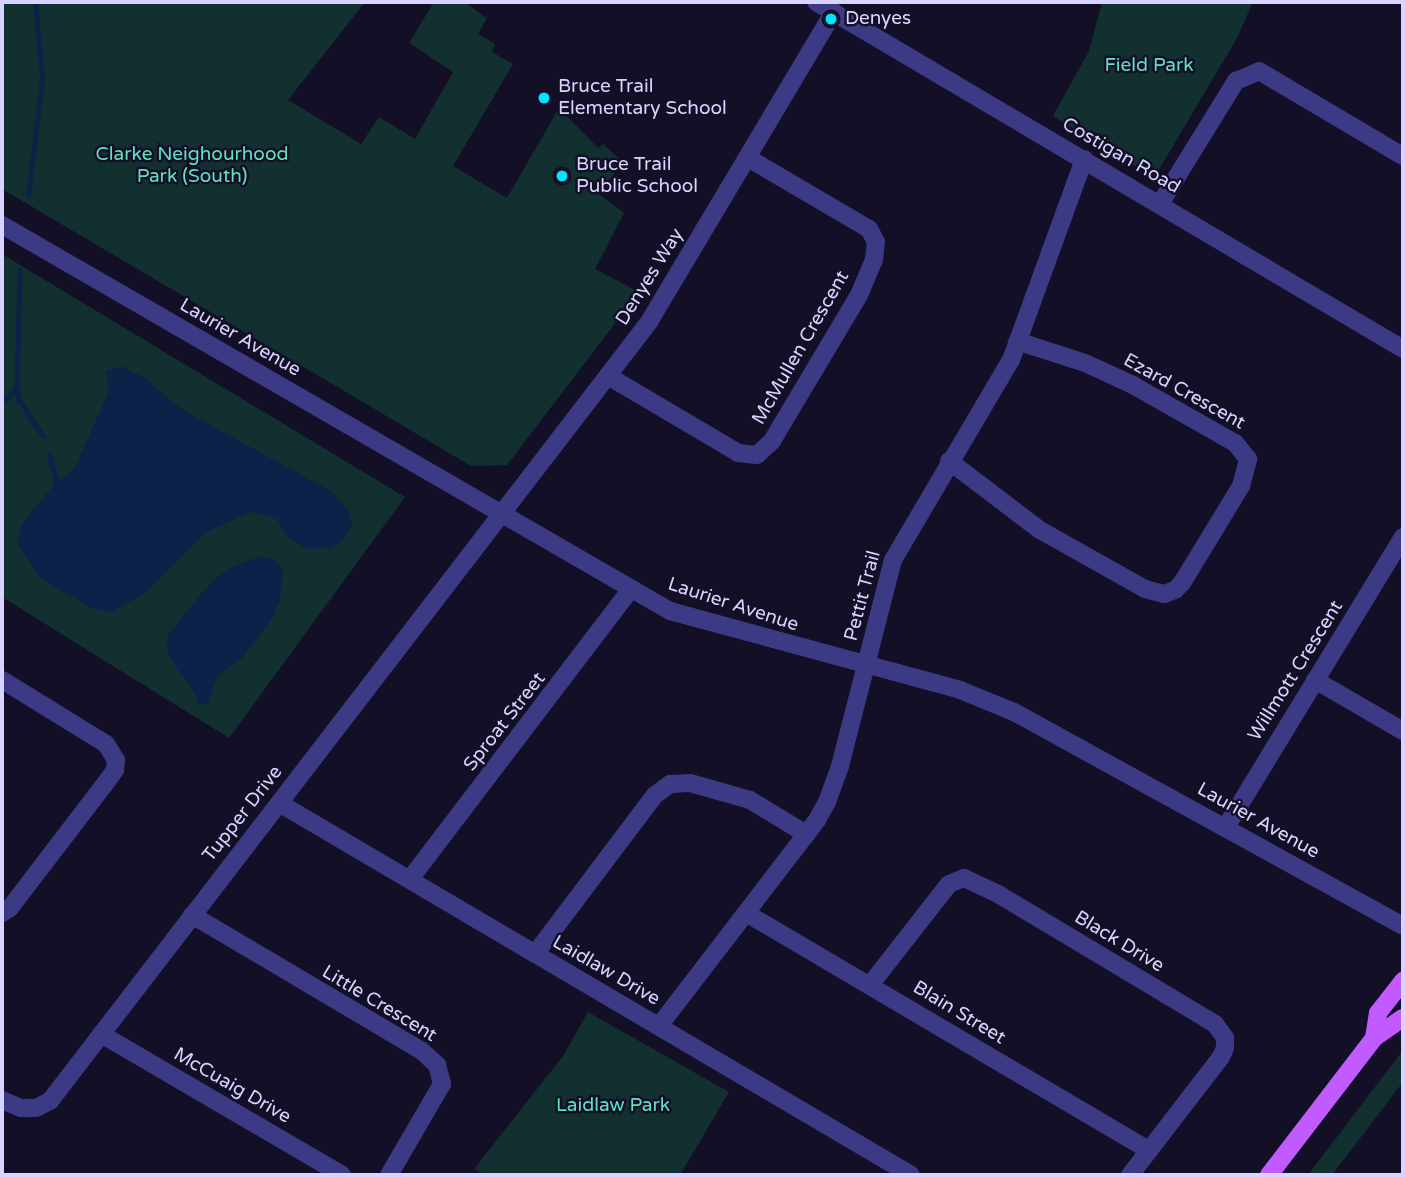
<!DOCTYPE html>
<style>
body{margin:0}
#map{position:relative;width:1405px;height:1177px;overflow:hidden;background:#130f26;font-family:"Varela Round",sans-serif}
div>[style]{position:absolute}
.green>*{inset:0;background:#12302f}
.water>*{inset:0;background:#0c2248}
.stream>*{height:4.5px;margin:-2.25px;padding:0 2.25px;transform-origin:2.25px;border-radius:2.25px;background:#0c2248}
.minor>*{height:18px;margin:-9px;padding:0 9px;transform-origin:9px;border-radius:9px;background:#3d3a85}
.major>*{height:18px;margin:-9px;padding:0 9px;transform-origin:9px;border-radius:9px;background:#c25bff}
.dots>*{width:19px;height:19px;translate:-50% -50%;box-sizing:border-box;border:4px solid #130f26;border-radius:50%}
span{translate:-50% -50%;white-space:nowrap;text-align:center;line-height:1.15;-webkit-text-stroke:5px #130f26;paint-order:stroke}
.poi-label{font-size:19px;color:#d9d4ff}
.left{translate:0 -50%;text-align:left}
.park-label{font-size:19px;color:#5fe0c0}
.street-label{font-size:19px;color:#d9d4ff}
.frame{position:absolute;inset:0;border:4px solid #d9d4ff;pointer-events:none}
</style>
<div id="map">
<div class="green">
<div style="clip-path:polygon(2px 2px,365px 2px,288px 100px,361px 144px,379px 117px,415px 139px,453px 72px,409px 43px,434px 2px,464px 2px,487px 18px,478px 34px,495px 44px,492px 52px,513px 64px,453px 166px,507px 198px,559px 108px,598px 148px,603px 144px,623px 162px,599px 194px,624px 213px,595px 269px,639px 292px,507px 465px,471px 466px,2px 189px)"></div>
<div style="clip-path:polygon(1102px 2px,1253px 2px,1237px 38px,1154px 178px,1053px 116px,1089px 51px)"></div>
<div style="clip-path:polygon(2px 254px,405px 497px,229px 738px,2px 597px)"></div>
<div style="clip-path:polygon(588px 1012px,729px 1092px,680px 1175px,485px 1175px,474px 1169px,563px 1056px)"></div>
<div style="clip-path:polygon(1403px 1050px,1403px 1082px,1332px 1175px,1308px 1175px)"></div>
</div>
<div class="water">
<div style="clip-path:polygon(121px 366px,145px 378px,181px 409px,331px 491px,348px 510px,352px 525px,342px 541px,330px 548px,307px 549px,288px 537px,277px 519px,251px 512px,208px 531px,145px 593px,111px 612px,91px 608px,40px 578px,17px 544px,21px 525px,57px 481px,59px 482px,74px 469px,109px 391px,106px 371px)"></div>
<div style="clip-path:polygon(261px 556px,273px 559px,283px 569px,280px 600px,271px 620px,243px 657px,218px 675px,208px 703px,199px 704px,194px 691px,176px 668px,167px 651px,168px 635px,212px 581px,228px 569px)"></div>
</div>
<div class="stream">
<div style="left:28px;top:195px;width:117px;rotate:-83.1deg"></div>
<div style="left:42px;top:79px;width:77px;rotate:-95.2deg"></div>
<div style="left:20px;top:270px;width:119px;rotate:91.4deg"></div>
<div style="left:17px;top:389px;width:10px;rotate:79deg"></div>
<div style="left:19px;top:399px;width:44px;rotate:57deg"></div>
<div style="left:2px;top:402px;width:20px;rotate:-41deg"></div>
<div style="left:49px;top:454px;width:28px;rotate:73deg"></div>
</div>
<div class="minor">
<div style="left:816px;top:2px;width:682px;rotate:30.59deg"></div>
<div style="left:1160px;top:204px;width:145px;rotate:-58.3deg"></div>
<div style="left:1236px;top:81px;width:25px;rotate:-23deg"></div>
<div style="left:1259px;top:71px;width:167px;rotate:30.6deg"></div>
<div style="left:2px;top:225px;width:772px;rotate:30.02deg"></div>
<div style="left:670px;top:611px;width:301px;rotate:15.2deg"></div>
<div style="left:960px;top:690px;width:58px;rotate:22.2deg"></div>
<div style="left:1014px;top:712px;width:444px;rotate:28.8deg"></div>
<div style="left:608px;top:376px;width:151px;rotate:30.6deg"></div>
<div style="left:738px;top:453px;width:19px;rotate:6deg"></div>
<div style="left:757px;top:455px;width:21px;rotate:-43deg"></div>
<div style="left:772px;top:441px;width:170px;rotate:-59.2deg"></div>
<div style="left:859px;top:295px;width:38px;rotate:-67deg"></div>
<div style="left:874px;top:260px;width:18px;rotate:-84deg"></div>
<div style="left:876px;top:242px;width:15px;rotate:-118deg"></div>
<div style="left:869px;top:229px;width:140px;rotate:-149.6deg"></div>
<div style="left:949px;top:461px;width:114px;rotate:37.2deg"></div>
<div style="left:1040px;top:530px;width:120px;rotate:29.3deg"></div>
<div style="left:1145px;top:589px;width:20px;rotate:15deg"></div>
<div style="left:1164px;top:594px;width:12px;rotate:-20deg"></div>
<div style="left:1175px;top:590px;width:10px;rotate:-45deg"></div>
<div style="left:1182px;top:583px;width:114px;rotate:-58.7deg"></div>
<div style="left:1241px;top:486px;width:28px;rotate:-75deg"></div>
<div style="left:1248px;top:459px;width:21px;rotate:-129deg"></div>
<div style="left:1235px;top:443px;width:117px;rotate:-150.4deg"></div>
<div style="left:1133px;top:385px;width:53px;rotate:-155.4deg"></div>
<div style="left:1085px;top:363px;width:71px;rotate:-162.1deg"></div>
<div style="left:2px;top:680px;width:122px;rotate:31.6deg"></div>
<div style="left:106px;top:744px;width:19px;rotate:58deg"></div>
<div style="left:116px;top:760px;width:10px;rotate:96deg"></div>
<div style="left:115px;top:770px;width:19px;rotate:126deg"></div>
<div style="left:104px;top:785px;width:155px;rotate:127.4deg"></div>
<div style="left:10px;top:908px;width:9px;rotate:148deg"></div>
<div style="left:1315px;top:680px;width:102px;rotate:30.1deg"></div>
<div style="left:279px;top:803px;width:733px;rotate:30.48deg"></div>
<div style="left:1226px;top:827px;width:340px;rotate:-58.6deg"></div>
<div style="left:410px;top:879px;width:365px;rotate:-52.7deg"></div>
<div style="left:746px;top:913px;width:468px;rotate:30.5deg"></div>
<div style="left:192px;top:915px;width:267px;rotate:30.6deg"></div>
<div style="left:422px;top:1051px;width:21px;rotate:43deg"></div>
<div style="left:437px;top:1065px;width:20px;rotate:75deg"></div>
<div style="left:442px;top:1084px;width:105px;rotate:120.2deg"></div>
<div style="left:535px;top:954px;width:199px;rotate:-53deg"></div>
<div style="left:655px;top:795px;width:19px;rotate:-36deg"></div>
<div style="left:670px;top:784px;width:20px;rotate:-3deg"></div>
<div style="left:690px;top:783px;width:62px;rotate:15.8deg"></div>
<div style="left:750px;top:800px;width:66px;rotate:31.3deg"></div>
<div style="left:870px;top:985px;width:128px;rotate:-52deg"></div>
<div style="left:949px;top:884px;width:16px;rotate:-22deg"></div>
<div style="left:964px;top:878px;width:38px;rotate:25deg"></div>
<div style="left:998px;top:894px;width:253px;rotate:30.9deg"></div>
<div style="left:1215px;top:1024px;width:17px;rotate:54deg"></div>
<div style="left:1225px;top:1038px;width:10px;rotate:90deg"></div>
<div style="left:1225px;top:1048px;width:10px;rotate:114deg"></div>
<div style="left:1221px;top:1057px;width:149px;rotate:127.6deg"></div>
<div style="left:659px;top:1026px;width:260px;rotate:-52.5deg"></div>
<div style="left:817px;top:820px;width:21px;rotate:-61deg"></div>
<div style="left:827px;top:802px;width:38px;rotate:-70deg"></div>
<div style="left:840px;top:766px;width:213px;rotate:-75.6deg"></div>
<div style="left:893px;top:560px;width:232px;rotate:-59.5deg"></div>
<div style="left:1011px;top:360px;width:214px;rotate:-70deg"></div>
<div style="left:101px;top:1034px;width:279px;rotate:30.3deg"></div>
<div style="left:2px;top:1100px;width:21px;rotate:23deg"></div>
<div style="left:21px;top:1108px;width:15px"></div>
<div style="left:36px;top:1108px;width:16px;rotate:-27deg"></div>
<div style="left:50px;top:1101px;width:983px;rotate:-52.44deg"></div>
<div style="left:649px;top:322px;width:361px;rotate:-59.2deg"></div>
</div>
<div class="major">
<div style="left:1374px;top:1038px;width:25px;rotate:-81deg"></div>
<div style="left:1378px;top:1013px;width:41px;rotate:-52deg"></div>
<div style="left:1269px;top:1175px;width:173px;rotate:-52.5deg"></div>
<div style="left:1374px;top:1038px;width:35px;rotate:-35deg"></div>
</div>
<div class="dots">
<div style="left:831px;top:19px;background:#00e5ff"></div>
<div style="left:544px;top:98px;background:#00e5ff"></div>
<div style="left:562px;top:176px;background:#00e5ff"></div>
</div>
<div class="poi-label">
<span class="left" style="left:845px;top:19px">Denyes</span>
<span class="left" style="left:558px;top:98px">Bruce Trail<br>Elementary School</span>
<span class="left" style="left:576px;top:176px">Bruce Trail<br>Public School</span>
</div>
<div class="park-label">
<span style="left:1149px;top:66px">Field Park</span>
<span style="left:192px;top:166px">Clarke Neighourhood<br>Park (South)</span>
<span style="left:613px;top:1106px">Laidlaw Park</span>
</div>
<div class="street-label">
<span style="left:1121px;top:156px;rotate:30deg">Costigan Road</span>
<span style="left:650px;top:277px;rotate:-58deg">Denyes Way</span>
<span style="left:240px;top:338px;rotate:30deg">Laurier Avenue</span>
<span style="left:801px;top:348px;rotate:-60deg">McMullen Crescent</span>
<span style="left:1184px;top:392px;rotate:29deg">Ezard Crescent</span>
<span style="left:863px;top:596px;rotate:-75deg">Pettit Trail</span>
<span style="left:733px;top:605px;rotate:18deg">Laurier Avenue</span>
<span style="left:1296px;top:671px;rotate:-58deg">Willmott Crescent</span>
<span style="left:505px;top:722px;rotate:-52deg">Sproat Street</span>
<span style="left:243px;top:814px;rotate:-52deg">Tupper Drive</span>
<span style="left:1258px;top:821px;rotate:29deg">Laurier Avenue</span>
<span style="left:1119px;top:942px;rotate:31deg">Black Drive</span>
<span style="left:606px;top:971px;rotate:30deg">Laidlaw Drive</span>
<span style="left:379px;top:1004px;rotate:31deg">Little Crescent</span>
<span style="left:959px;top:1013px;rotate:31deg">Blain Street</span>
<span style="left:232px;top:1086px;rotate:30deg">McCuaig Drive</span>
</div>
<div class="frame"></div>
</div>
